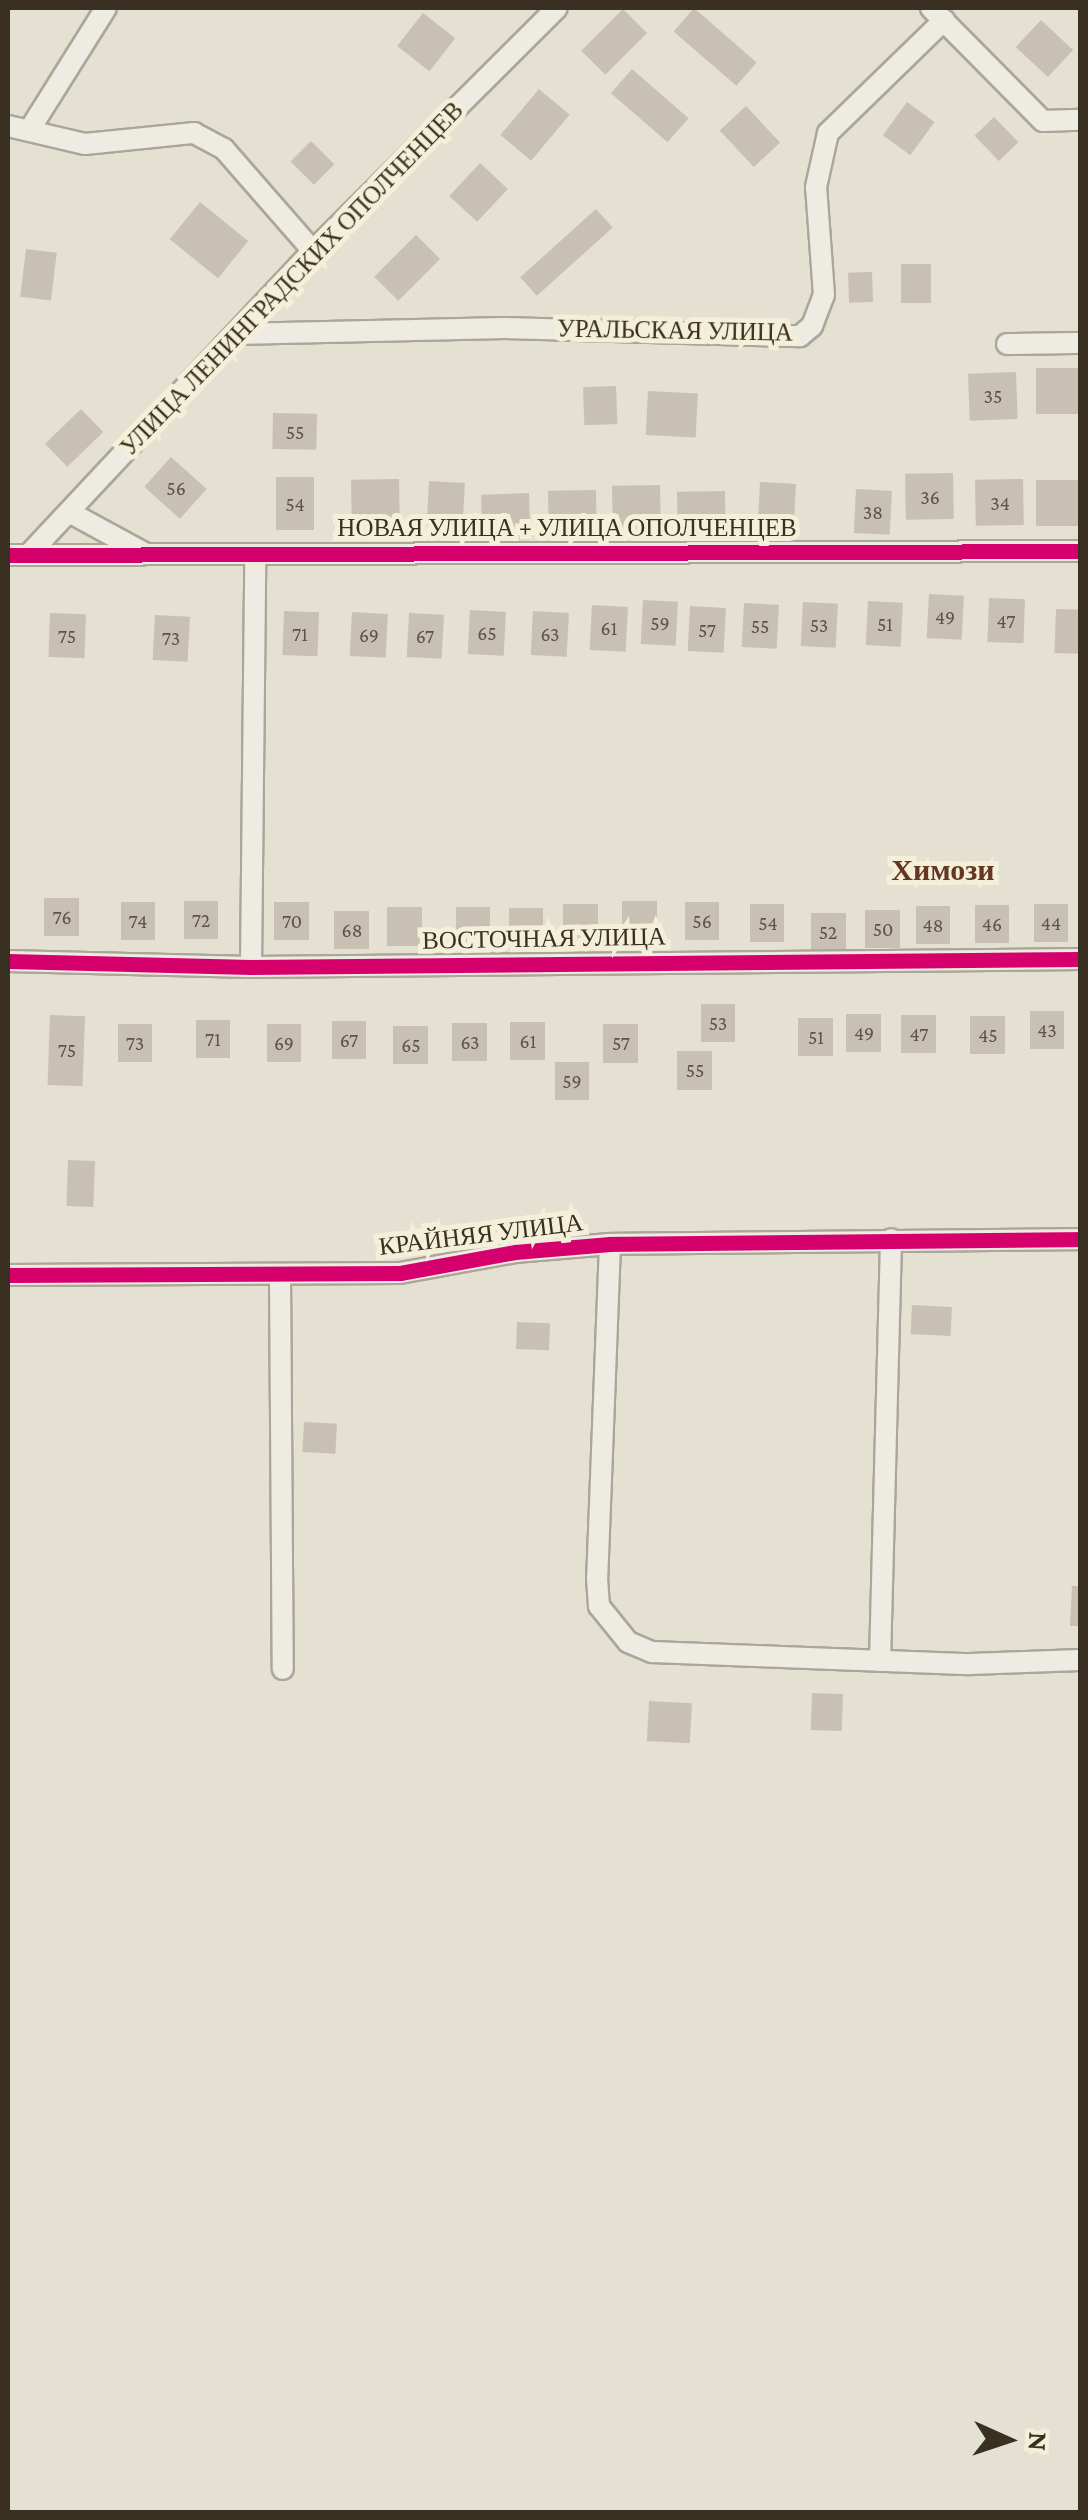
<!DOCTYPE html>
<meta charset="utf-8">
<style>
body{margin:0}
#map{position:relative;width:1088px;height:2520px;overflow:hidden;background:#e5e1d2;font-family:"Crimson Pro",serif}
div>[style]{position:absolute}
.building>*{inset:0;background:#c8c0b3;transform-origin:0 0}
.roads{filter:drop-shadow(2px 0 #aba69a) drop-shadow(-2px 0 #aba69a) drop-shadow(0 2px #aba69a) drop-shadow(0 -2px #aba69a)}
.minor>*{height:20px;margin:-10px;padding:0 10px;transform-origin:10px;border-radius:10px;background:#eeebe2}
.cycleway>*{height:15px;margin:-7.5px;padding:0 7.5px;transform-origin:7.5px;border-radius:7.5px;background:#d6006c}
span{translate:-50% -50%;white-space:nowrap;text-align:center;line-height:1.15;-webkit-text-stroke:10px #f4efd9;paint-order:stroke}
.number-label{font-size:20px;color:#5e5446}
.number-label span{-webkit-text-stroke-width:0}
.street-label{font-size:25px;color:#3a3021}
.quarter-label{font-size:30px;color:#643723;font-weight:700}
.frame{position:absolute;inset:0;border:10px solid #3a3021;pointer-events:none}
.north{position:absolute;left:958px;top:2390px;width:100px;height:100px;-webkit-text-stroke:8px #f4efd9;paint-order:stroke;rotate:93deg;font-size:28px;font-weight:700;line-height:40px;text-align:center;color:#3a3021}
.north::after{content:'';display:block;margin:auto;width:35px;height:45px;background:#3a3021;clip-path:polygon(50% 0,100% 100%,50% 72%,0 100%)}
</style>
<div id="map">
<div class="building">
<div style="left:694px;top:8px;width:83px;height:31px;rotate:41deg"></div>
<div style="left:623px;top:9px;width:34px;height:59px;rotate:45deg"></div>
<div style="left:423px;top:13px;width:41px;height:42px;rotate:38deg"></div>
<div style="left:1041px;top:20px;width:44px;height:37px;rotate:43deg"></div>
<div style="left:632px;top:69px;width:75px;height:32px;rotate:41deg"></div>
<div style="left:539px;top:89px;width:40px;height:60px;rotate:40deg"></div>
<div style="left:907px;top:102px;width:34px;height:41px;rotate:36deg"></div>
<div style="left:746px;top:106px;width:50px;height:36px;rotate:47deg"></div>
<div style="left:994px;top:117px;width:35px;height:27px;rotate:46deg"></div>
<div style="left:311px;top:141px;width:33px;height:29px;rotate:45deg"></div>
<div style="left:480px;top:163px;width:38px;height:45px;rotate:43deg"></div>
<div style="left:200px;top:202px;width:62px;height:48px;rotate:39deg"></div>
<div style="left:596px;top:209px;width:25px;height:102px;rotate:48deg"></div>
<div style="left:416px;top:235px;width:34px;height:59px;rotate:45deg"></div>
<div style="left:26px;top:249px;width:31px;height:48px;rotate:7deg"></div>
<div style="left:901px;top:264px;width:30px;height:39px"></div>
<div style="left:872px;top:272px;width:30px;height:24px;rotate:88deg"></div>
<div style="left:1080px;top:368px;width:46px;height:44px;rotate:90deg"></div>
<div style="left:1016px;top:372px;width:47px;height:48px;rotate:88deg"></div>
<div style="left:616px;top:386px;width:38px;height:33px;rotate:88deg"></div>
<div style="left:648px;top:391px;width:50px;height:44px;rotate:3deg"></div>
<div style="left:81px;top:409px;width:32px;height:50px;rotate:46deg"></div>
<div style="left:273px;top:413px;width:44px;height:36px;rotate:1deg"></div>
<div style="left:171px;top:457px;width:48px;height:40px;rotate:42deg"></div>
<div style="left:953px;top:473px;width:46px;height:48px;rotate:89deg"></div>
<div style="left:276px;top:477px;width:38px;height:53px"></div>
<div style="left:399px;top:479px;width:46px;height:48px;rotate:89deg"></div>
<div style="left:1023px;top:479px;width:46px;height:48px;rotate:89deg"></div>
<div style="left:1080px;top:480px;width:46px;height:44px;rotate:90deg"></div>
<div style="left:429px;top:481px;width:36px;height:44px;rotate:3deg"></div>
<div style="left:760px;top:482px;width:36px;height:44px;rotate:3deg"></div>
<div style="left:660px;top:485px;width:46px;height:48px;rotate:89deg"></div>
<div style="left:856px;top:489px;width:36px;height:44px;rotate:3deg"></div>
<div style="left:596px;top:490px;width:46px;height:48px;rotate:89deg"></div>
<div style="left:725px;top:491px;width:46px;height:48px;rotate:89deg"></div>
<div style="left:529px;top:493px;width:47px;height:48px;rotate:88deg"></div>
<div style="left:929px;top:594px;width:35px;height:44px;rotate:3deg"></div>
<div style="left:989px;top:598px;width:36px;height:44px;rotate:2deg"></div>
<div style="left:643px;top:600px;width:35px;height:44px;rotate:3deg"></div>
<div style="left:868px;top:601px;width:35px;height:44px;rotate:3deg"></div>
<div style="left:803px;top:602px;width:35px;height:44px;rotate:3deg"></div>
<div style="left:744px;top:603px;width:35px;height:44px;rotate:3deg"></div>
<div style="left:592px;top:605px;width:36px;height:45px;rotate:3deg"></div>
<div style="left:690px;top:606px;width:36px;height:45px;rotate:3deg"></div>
<div style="left:1056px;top:609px;width:24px;height:44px;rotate:2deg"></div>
<div style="left:470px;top:610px;width:36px;height:44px;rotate:3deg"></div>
<div style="left:284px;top:611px;width:35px;height:44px;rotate:2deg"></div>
<div style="left:533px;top:611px;width:36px;height:44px;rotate:3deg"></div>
<div style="left:352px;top:612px;width:36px;height:44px;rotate:3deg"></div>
<div style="left:50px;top:613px;width:36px;height:44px;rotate:2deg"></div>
<div style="left:409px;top:613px;width:35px;height:44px;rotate:3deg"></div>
<div style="left:155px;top:615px;width:35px;height:45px;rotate:3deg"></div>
<div style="left:44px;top:898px;width:35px;height:38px"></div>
<div style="left:184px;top:901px;width:34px;height:38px"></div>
<div style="left:622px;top:901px;width:35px;height:38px"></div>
<div style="left:121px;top:902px;width:34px;height:38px"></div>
<div style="left:274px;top:902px;width:35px;height:38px"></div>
<div style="left:685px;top:902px;width:34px;height:38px"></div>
<div style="left:563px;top:904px;width:35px;height:38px"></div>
<div style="left:750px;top:904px;width:34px;height:38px"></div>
<div style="left:1034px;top:904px;width:34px;height:38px"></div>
<div style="left:975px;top:905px;width:34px;height:38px"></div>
<div style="left:916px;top:906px;width:34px;height:38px"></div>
<div style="left:387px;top:907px;width:35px;height:39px"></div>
<div style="left:456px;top:907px;width:34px;height:38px"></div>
<div style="left:509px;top:908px;width:34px;height:38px"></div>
<div style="left:865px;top:910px;width:35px;height:38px"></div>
<div style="left:334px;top:911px;width:35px;height:38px"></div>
<div style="left:811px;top:913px;width:35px;height:38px"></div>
<div style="left:701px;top:1004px;width:34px;height:38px"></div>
<div style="left:1030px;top:1011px;width:34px;height:38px"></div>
<div style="left:846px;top:1014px;width:35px;height:38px"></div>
<div style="left:50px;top:1015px;width:35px;height:70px;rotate:2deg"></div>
<div style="left:901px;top:1015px;width:35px;height:38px"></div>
<div style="left:970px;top:1016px;width:35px;height:38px"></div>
<div style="left:798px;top:1018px;width:35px;height:38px"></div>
<div style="left:196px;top:1020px;width:34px;height:38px"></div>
<div style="left:332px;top:1021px;width:34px;height:38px"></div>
<div style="left:510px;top:1022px;width:35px;height:38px"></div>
<div style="left:452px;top:1023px;width:35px;height:38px"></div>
<div style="left:118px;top:1024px;width:34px;height:38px"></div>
<div style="left:267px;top:1024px;width:34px;height:38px"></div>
<div style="left:603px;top:1024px;width:35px;height:39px"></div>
<div style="left:393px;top:1026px;width:35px;height:38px"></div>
<div style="left:677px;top:1051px;width:35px;height:39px"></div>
<div style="left:555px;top:1062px;width:34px;height:38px"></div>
<div style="left:68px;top:1160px;width:27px;height:46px;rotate:2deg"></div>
<div style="left:912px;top:1305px;width:40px;height:29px;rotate:3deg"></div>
<div style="left:517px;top:1322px;width:33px;height:27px;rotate:2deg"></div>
<div style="left:304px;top:1422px;width:33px;height:30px;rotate:3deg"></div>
<div style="clip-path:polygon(1072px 1586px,1080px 1586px,1080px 1626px,1070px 1626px)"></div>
<div style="left:812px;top:1693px;width:31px;height:37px;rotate:2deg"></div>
<div style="left:649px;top:1701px;width:43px;height:40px;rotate:3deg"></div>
</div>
<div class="roads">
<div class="minor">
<div style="left:931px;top:8px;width:159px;rotate:45.3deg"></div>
<div style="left:1043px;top:121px;width:37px;rotate:-2deg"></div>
<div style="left:8px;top:126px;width:79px;rotate:13.2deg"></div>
<div style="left:85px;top:144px;width:110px;rotate:-5.8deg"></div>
<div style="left:194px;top:133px;width:34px;rotate:28deg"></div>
<div style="left:224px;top:149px;width:135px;rotate:48.9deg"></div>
<div style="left:30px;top:129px;width:143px;rotate:-57.9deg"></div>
<div style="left:236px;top:334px;width:269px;rotate:-1.3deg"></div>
<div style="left:505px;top:328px;width:295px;rotate:1.6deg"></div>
<div style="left:800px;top:336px;width:16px;rotate:-40deg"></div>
<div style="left:812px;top:326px;width:33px;rotate:-69deg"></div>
<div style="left:824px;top:295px;width:108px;rotate:-94.2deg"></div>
<div style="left:816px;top:187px;width:55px;rotate:-77.5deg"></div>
<div style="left:828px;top:133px;width:162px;rotate:-44.2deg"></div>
<div style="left:1007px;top:344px;width:73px;rotate:-0.8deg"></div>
<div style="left:69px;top:512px;width:88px;rotate:28.6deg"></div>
<div style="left:30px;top:553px;width:414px;rotate:-46.9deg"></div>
<div style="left:313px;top:251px;width:344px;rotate:-44.9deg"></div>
<div style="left:8px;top:555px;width:1072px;rotate:-0.21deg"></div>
<div style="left:8px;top:961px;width:243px;rotate:1.4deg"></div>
<div style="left:251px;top:967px;width:829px;rotate:-0.55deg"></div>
<div style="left:251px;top:967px;width:412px;rotate:-89.4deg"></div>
<div style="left:610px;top:1244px;width:334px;rotate:92.2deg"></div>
<div style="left:597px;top:1578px;width:28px;rotate:86deg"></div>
<div style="left:599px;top:1606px;width:46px;rotate:51.1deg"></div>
<div style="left:628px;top:1642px;width:26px;rotate:23deg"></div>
<div style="left:652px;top:1652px;width:318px;rotate:2.2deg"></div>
<div style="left:970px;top:1664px;width:110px;rotate:-2.1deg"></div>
<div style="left:8px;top:1275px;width:392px;rotate:-0.3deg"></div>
<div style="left:400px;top:1273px;width:117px;rotate:-10.3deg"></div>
<div style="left:515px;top:1252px;width:95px;rotate:-4.8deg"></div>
<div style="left:610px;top:1244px;width:470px;rotate:-0.6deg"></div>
<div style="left:280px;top:1275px;width:394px;rotate:89.6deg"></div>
<div style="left:880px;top:1661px;width:422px;rotate:-88.5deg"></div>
</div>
</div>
<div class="cycleway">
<div style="left:8px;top:555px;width:1072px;rotate:-0.21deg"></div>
<div style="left:8px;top:961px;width:243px;rotate:1.4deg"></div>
<div style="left:251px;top:967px;width:829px;rotate:-0.55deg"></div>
<div style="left:8px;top:1275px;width:392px;rotate:-0.3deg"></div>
<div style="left:400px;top:1273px;width:117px;rotate:-10.3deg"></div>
<div style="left:515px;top:1252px;width:95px;rotate:-4.8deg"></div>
<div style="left:610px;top:1244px;width:470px;rotate:-0.6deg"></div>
</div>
<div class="number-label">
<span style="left:993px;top:396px">35</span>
<span style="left:295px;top:432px">55</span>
<span style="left:176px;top:488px">56</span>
<span style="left:930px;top:497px">36</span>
<span style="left:1000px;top:503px">34</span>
<span style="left:295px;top:504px">54</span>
<span style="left:873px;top:512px">38</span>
<span style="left:945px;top:617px">49</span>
<span style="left:1006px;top:621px">47</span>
<span style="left:660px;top:623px">59</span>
<span style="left:885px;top:624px">51</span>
<span style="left:819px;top:625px">53</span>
<span style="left:760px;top:626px">55</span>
<span style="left:609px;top:628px">61</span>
<span style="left:707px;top:630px">57</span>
<span style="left:487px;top:633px">65</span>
<span style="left:300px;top:634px">71</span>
<span style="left:550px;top:634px">63</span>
<span style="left:369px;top:635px">69</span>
<span style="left:67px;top:636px">75</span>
<span style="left:425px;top:636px">67</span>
<span style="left:171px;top:638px">73</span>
<span style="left:62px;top:917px">76</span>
<span style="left:201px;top:920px">72</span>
<span style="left:138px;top:921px">74</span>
<span style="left:292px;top:921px">70</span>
<span style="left:702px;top:921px">56</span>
<span style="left:768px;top:923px">54</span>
<span style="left:1051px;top:923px">44</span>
<span style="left:992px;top:924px">46</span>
<span style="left:933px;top:925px">48</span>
<span style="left:883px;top:929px">50</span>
<span style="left:352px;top:930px">68</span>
<span style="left:828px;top:932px">52</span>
<span style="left:718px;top:1023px">53</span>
<span style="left:1047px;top:1030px">43</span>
<span style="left:864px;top:1033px">49</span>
<span style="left:919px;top:1034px">47</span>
<span style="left:988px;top:1035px">45</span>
<span style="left:816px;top:1037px">51</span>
<span style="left:213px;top:1039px">71</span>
<span style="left:349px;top:1040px">67</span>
<span style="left:528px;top:1041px">61</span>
<span style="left:470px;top:1042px">63</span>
<span style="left:135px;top:1043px">73</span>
<span style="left:284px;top:1043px">69</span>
<span style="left:621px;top:1043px">57</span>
<span style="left:411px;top:1045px">65</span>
<span style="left:67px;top:1050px">75</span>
<span style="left:695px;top:1070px">55</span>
<span style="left:572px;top:1081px">59</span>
</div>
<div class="street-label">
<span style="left:292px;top:279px;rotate:-46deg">УЛИЦА ЛЕНИНГРАДСКИХ ОПОЛЧЕНЦЕВ</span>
<span style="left:675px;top:331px;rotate:1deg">УРАЛЬСКАЯ УЛИЦА</span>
<span style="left:567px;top:528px">НОВАЯ УЛИЦА + УЛИЦА ОПОЛЧЕНЦЕВ</span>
<span style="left:544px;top:939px;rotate:-1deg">ВОСТОЧНАЯ УЛИЦА</span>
<span style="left:481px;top:1235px;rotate:-7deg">КРАЙНЯЯ УЛИЦА</span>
</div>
<div class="quarter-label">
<span style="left:943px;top:870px">Химози</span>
</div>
<div class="frame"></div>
<div class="north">N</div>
</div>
